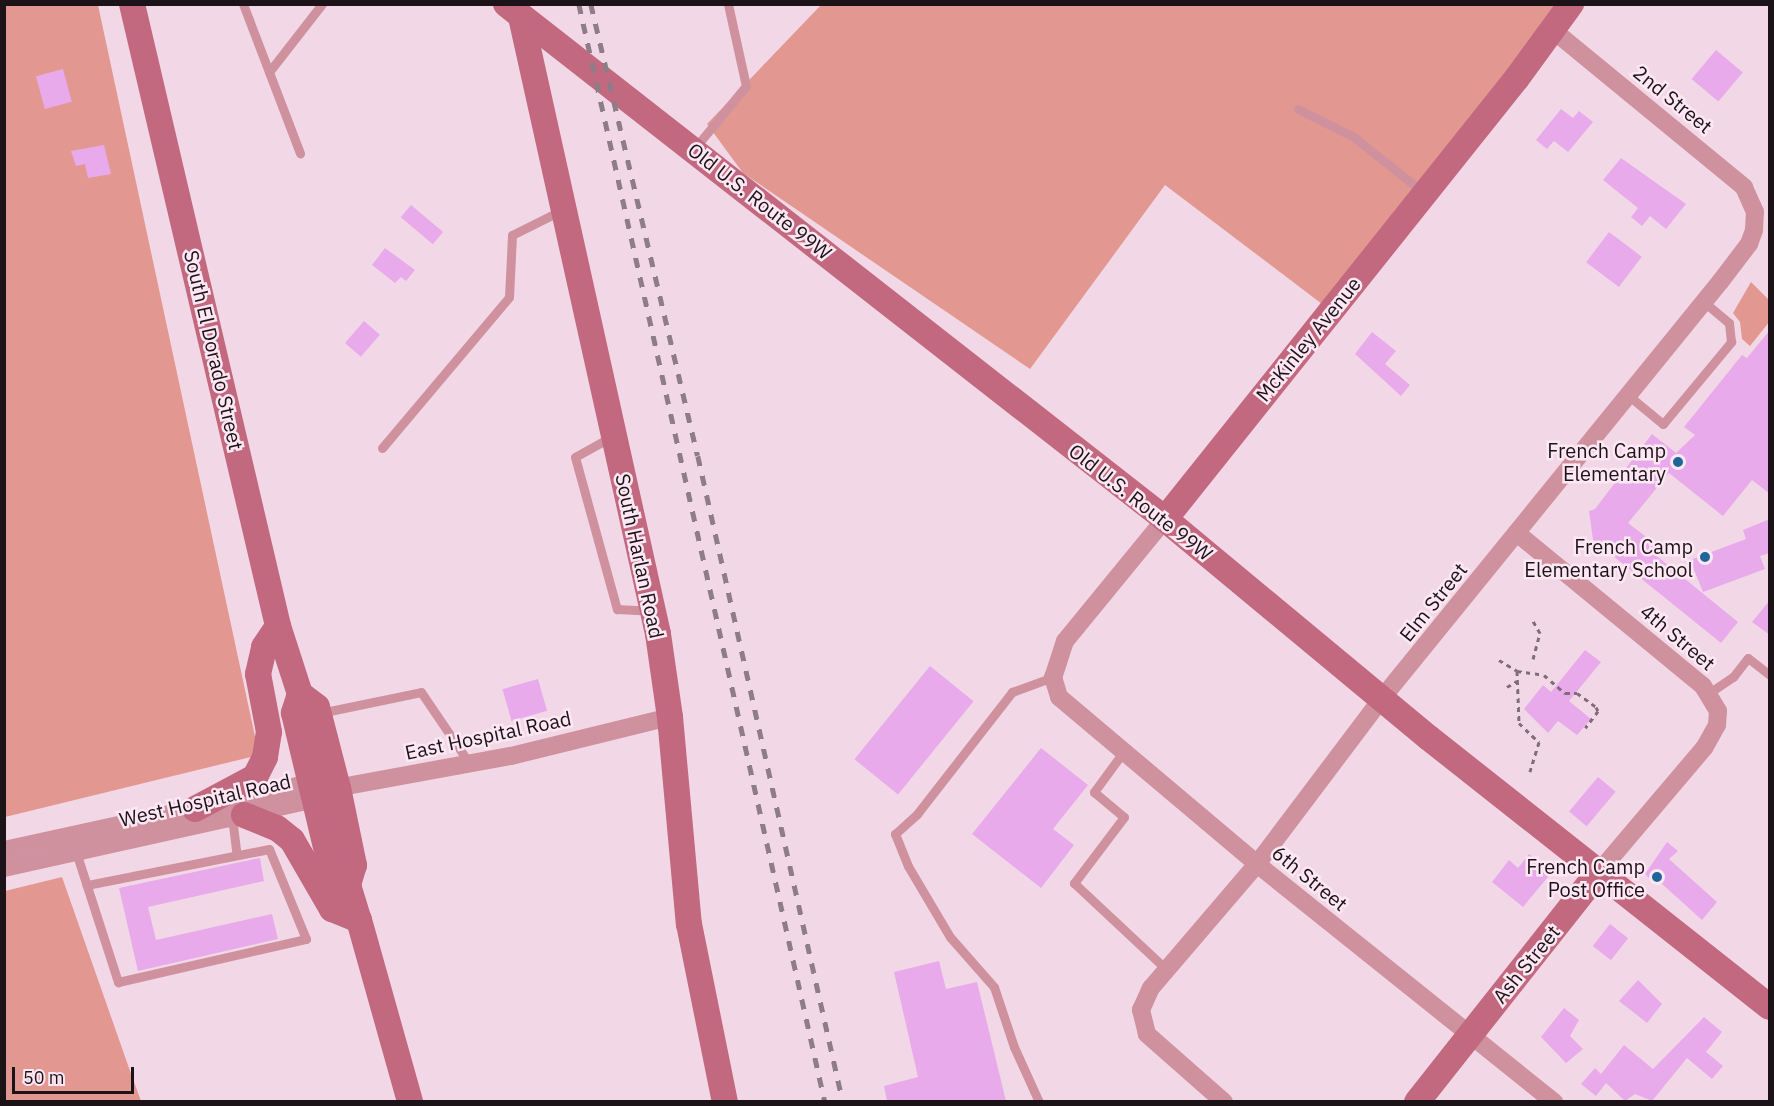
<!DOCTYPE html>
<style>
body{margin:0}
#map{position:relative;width:1774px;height:1106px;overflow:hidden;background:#f2d8e6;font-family:"IBM Plex Sans",sans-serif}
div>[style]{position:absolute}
.green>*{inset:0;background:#e29891}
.building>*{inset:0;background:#e8aaeb;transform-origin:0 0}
.path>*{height:3px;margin-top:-1.5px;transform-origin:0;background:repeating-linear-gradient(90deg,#7f6e78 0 4.5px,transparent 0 9px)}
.lane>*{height:9px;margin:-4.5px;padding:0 4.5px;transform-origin:4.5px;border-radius:4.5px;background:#d0919f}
.street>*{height:18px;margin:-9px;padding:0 9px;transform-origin:9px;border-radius:9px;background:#d0919f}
.secondary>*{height:26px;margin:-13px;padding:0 13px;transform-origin:13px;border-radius:13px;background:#c2687f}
.rail>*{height:4.5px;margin-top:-2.25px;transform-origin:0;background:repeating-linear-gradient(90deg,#8e7c86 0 10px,transparent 0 20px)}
.dots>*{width:16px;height:16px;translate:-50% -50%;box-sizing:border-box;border:3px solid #fce7f2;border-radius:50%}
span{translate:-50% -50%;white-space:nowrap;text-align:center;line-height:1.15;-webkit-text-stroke:5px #fce7f2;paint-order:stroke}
.street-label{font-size:20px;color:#1c1318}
.poi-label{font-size:20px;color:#1c1318}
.right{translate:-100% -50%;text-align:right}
.frame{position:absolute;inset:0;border:6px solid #1c1318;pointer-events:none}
.scale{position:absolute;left:12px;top:1067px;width:122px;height:27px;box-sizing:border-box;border:3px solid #1c1318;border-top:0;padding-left:8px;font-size:18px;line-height:21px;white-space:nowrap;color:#1c1318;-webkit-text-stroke:4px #fce7f2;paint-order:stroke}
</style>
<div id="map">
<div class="green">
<div style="clip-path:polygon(4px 5px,98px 5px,259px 755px,5px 817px)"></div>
<div style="clip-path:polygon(821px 5px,1564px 5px,1322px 304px,1165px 185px,1030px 369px,743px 173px,707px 124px)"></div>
<div style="clip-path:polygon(1751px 282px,1769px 300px,1770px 321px,1750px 346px,1742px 339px,1740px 322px,1733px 313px)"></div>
<div style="clip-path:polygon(62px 877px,129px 1068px,141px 1101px,5px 1101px,5px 891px)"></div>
</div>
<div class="building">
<div style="left:1716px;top:50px;width:35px;height:38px;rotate:40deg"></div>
<div style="left:63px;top:69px;width:34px;height:28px;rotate:75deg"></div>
<div style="clip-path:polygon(1561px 109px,1573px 118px,1579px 111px,1593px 122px,1568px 152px,1554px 141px,1547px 149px,1536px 140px)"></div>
<div style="clip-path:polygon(104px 145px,111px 174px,88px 178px,85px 164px,76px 166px,71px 151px)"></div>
<div style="clip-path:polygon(1621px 158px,1686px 204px,1666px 229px,1650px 216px,1642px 226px,1631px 217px,1638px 208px,1603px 180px)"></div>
<div style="left:411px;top:205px;width:42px;height:16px;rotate:40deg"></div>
<div style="left:1609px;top:232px;width:41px;height:38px;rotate:37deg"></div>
<div style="clip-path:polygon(385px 248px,415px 270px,406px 281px,401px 277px,395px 283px,372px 265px)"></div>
<div style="left:364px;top:321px;width:21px;height:29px;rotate:41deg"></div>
<div style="clip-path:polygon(1770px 330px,1770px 494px,1752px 480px,1723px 516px,1669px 473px,1628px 523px,1658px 546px,1653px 553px,1738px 622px,1721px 643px,1602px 547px,1594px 547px,1589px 511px,1595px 509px,1652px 434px,1676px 453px,1695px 435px,1684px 427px,1742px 355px,1747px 358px)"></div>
<div style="clip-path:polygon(1372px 332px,1396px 351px,1385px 364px,1410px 385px,1401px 396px,1355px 354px)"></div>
<div style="clip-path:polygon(1770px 519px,1770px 553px,1760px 556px,1765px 569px,1703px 592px,1690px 560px,1746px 539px,1743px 530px)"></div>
<div style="clip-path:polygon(1770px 600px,1770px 635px,1752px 622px)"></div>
<div style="clip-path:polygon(1585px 650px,1601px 662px,1569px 701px,1591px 719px,1577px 735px,1558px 721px,1548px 733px,1524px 709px,1543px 685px,1551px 692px)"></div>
<div style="left:930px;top:666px;width:56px;height:120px;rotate:39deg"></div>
<div style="left:538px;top:679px;width:33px;height:37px;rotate:74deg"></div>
<div style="clip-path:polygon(1041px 748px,1088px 785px,1053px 829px,1074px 845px,1041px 888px,972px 834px)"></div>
<div style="left:1598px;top:777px;width:23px;height:45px;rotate:40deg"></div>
<div style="clip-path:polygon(1667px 842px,1678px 851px,1669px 859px,1717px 902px,1702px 920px,1652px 875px,1649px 878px,1645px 874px)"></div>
<div style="clip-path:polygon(1529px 854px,1552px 872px,1523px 907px,1492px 882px,1509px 860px,1518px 868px)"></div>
<div style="clip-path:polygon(260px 858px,264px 881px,148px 907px,156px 940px,272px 914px,278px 939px,138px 971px,119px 888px)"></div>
<div style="left:1610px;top:924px;width:23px;height:28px;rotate:38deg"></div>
<div style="clip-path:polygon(939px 961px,946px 989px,977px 982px,1006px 1101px,887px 1101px,884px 1086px,918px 1077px,894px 972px)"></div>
<div style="clip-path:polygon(1638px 980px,1662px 1004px,1647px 1023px,1619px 1001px)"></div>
<div style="clip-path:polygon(1564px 1008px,1579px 1020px,1570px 1036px,1583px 1049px,1566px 1063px,1541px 1037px)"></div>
<div style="clip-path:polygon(1704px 1017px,1722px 1032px,1706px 1052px,1723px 1066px,1712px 1079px,1687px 1058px,1652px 1101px,1635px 1094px,1625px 1101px,1606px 1083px,1596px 1096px,1581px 1084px,1595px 1068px,1601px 1074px,1624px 1045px,1653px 1069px)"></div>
</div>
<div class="path">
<div style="left:1533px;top:659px;width:27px;rotate:-75deg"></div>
<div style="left:1540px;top:633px;width:14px;rotate:-120deg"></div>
<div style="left:1499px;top:660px;width:21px;rotate:31deg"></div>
<div style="left:1517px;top:671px;width:27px;rotate:8deg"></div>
<div style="left:1544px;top:675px;width:28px;rotate:41deg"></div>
<div style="left:1565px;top:693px;width:12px"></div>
<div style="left:1577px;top:693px;width:24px;rotate:36deg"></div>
<div style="left:1596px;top:707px;width:4px;rotate:63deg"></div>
<div style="left:1598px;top:711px;width:21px;rotate:127deg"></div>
<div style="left:1517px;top:671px;width:52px;rotate:87.8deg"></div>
<div style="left:1519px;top:723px;width:28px;rotate:44deg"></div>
<div style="left:1539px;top:742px;width:31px;rotate:107deg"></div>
<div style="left:1507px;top:687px;width:12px;rotate:-31deg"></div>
</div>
<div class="lane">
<div style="left:243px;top:4px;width:160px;rotate:69.1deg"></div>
<div style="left:269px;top:72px;width:86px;rotate:-52.1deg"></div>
<div style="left:1298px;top:109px;width:63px;rotate:26.6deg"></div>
<div style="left:1354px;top:137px;width:88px;rotate:38.6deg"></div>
<div style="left:694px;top:149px;width:82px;rotate:-50.5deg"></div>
<div style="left:746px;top:86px;width:84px;rotate:-102.4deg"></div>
<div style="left:1629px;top:396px;width:44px;rotate:39.5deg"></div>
<div style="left:1663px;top:424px;width:107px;rotate:-50.3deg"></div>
<div style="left:1731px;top:342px;width:19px;rotate:-96deg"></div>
<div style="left:1729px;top:323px;width:33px;rotate:-140deg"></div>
<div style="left:611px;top:437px;width:41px;rotate:150.9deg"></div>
<div style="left:575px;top:457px;width:158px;rotate:74.6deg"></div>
<div style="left:617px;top:609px;width:33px;rotate:3deg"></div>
<div style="left:382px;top:448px;width:197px;rotate:-49.9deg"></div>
<div style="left:509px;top:297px;width:62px;rotate:-87.2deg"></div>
<div style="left:512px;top:235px;width:56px;rotate:-26.6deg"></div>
<div style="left:1709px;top:693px;width:29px;rotate:-34deg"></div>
<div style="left:1733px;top:677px;width:24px;rotate:-52deg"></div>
<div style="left:1748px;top:658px;width:28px;rotate:38deg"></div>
<div style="left:320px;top:713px;width:103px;rotate:-11.7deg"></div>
<div style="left:421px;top:692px;width:86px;rotate:55.9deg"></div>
<div style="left:1124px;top:751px;width:51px;rotate:126.2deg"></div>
<div style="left:1094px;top:792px;width:39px;rotate:40deg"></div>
<div style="left:1124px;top:817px;width:83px;rotate:127.1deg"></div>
<div style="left:1074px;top:883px;width:127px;rotate:43.1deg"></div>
<div style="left:232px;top:817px;width:38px;rotate:83deg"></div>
<div style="left:76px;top:852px;width:137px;rotate:72.1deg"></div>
<div style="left:118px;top:982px;width:193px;rotate:-12.9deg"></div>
<div style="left:306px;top:939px;width:97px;rotate:-112.3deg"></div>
<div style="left:269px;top:849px;width:186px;rotate:168.8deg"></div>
<div style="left:1039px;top:1102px;width:60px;rotate:-114.4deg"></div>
<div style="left:1014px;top:1047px;width:63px;rotate:-108.4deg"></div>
<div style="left:994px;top:987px;width:67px;rotate:-131.3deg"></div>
<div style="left:950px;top:937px;width:82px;rotate:-120.6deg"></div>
<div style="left:908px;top:866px;width:35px;rotate:-112deg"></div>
<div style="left:895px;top:834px;width:30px;rotate:-42deg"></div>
<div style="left:917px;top:814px;width:155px;rotate:-52.1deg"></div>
<div style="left:1012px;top:692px;width:44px;rotate:-20.1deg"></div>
</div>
<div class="street">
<div style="left:1165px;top:519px;width:158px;rotate:129.3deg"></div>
<div style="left:1065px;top:641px;width:38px;rotate:108deg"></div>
<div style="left:1053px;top:677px;width:21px;rotate:73deg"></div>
<div style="left:1059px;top:697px;width:259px;rotate:40.1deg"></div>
<div style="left:1257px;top:864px;width:381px;rotate:38.7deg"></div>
<div style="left:1518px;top:534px;width:239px;rotate:39.4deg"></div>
<div style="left:1703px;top:686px;width:29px;rotate:59deg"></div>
<div style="left:1718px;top:711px;width:14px;rotate:94deg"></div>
<div style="left:1717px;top:725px;width:26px;rotate:119deg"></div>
<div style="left:1704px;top:748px;width:164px;rotate:130.3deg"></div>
<div style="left:4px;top:850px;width:300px;rotate:-12.3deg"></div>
<div style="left:297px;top:786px;width:18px;rotate:19deg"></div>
<div style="left:4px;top:868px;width:304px;rotate:-12.5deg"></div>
<div style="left:301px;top:802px;width:16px;rotate:-38deg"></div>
<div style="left:314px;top:792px;width:200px;rotate:-10.4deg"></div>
<div style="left:511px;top:756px;width:164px;rotate:-13.8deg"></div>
<div style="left:1224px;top:1102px;width:103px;rotate:-138.6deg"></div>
<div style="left:1147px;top:1034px;width:25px;rotate:-104deg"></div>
<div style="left:1141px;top:1010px;width:24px;rotate:-66deg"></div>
<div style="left:1151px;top:988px;width:163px;rotate:-49.5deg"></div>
<div style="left:1257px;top:864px;width:209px;rotate:-53deg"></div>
<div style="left:1383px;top:697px;width:535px;rotate:-50.92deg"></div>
<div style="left:1720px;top:282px;width:48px;rotate:-52.7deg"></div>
<div style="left:1749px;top:244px;width:15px;rotate:-70deg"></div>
<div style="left:1754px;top:230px;width:18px;rotate:-87deg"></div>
<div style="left:1755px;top:212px;width:27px;rotate:-114deg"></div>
<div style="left:1744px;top:187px;width:247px;rotate:-140.6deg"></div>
</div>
<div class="secondary">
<div style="left:132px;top:4px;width:639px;rotate:76.79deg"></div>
<div style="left:278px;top:626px;width:71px;rotate:72.1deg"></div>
<div style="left:300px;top:694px;width:21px;rotate:37deg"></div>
<div style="left:317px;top:707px;width:84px;rotate:75.5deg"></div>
<div style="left:338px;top:788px;width:79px;rotate:78.3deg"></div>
<div style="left:354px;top:865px;width:21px;rotate:107deg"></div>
<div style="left:506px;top:4px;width:836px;rotate:38.01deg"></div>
<div style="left:1165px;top:519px;width:343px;rotate:39.7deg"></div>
<div style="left:1429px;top:738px;width:434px;rotate:38.3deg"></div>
<div style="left:521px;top:17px;width:632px;rotate:77.48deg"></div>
<div style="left:658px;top:634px;width:84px;rotate:81.8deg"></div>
<div style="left:670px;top:717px;width:208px;rotate:84.8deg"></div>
<div style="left:689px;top:924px;width:182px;rotate:78.6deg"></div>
<div style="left:1165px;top:519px;width:564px;rotate:-51.4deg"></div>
<div style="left:1517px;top:78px;width:92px;rotate:-53.9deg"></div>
<div style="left:300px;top:694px;width:20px;rotate:108deg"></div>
<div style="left:294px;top:713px;width:163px;rotate:76.6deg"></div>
<div style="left:332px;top:872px;width:21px;rotate:39deg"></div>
<div style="left:348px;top:885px;width:37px;rotate:73deg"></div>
<div style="left:359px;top:920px;width:189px;rotate:74.3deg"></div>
<div style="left:195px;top:809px;width:68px;rotate:-28.1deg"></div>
<div style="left:255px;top:777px;width:22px;rotate:-63deg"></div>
<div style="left:265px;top:757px;width:25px;rotate:-81deg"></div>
<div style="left:269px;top:732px;width:59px;rotate:-100.7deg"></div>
<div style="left:258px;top:674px;width:28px;rotate:-77deg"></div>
<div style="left:264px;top:647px;width:25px;rotate:-56deg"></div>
<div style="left:244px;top:815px;width:35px;rotate:22deg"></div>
<div style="left:277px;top:828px;width:19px;rotate:39deg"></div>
<div style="left:292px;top:840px;width:80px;rotate:59.9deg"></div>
<div style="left:332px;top:909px;width:29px;rotate:22deg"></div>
<div style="left:1417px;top:1102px;width:292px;rotate:-51.7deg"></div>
</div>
<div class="rail">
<div style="left:579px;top:4px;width:1125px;rotate:77.37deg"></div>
<div style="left:591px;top:4px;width:464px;rotate:76.7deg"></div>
<div style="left:698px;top:456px;width:662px;rotate:77.35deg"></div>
</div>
<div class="dots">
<div style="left:1678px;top:462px;background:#1e669a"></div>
<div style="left:1705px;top:557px;background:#1e669a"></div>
<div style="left:1657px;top:877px;background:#1e669a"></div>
</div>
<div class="street-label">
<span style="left:1673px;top:99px;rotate:39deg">2nd Street</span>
<span style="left:760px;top:201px;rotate:38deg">Old U.S. Route 99W</span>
<span style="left:1308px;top:339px;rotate:-51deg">McKinley Avenue</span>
<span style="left:214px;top:350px;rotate:77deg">South El Dorado Street</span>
<span style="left:1141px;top:502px;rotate:38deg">Old U.S. Route 99W</span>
<span style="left:640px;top:556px;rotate:78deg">South Harlan Road</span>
<span style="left:1433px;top:602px;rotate:-51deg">Elm Street</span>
<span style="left:1678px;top:637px;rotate:40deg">4th Street</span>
<span style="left:488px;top:735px;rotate:-12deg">East Hospital Road</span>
<span style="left:205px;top:800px;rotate:-13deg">West Hospital Road</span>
<span style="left:1310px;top:878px;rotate:39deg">6th Street</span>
<span style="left:1526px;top:964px;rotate:-51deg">Ash Street</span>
</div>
<div class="poi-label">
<span class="right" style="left:1666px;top:462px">French Camp<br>Elementary</span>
<span class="right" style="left:1693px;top:558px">French Camp<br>Elementary School</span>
<span class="right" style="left:1645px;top:878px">French Camp<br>Post Office</span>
</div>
<div class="frame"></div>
<div class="scale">50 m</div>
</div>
